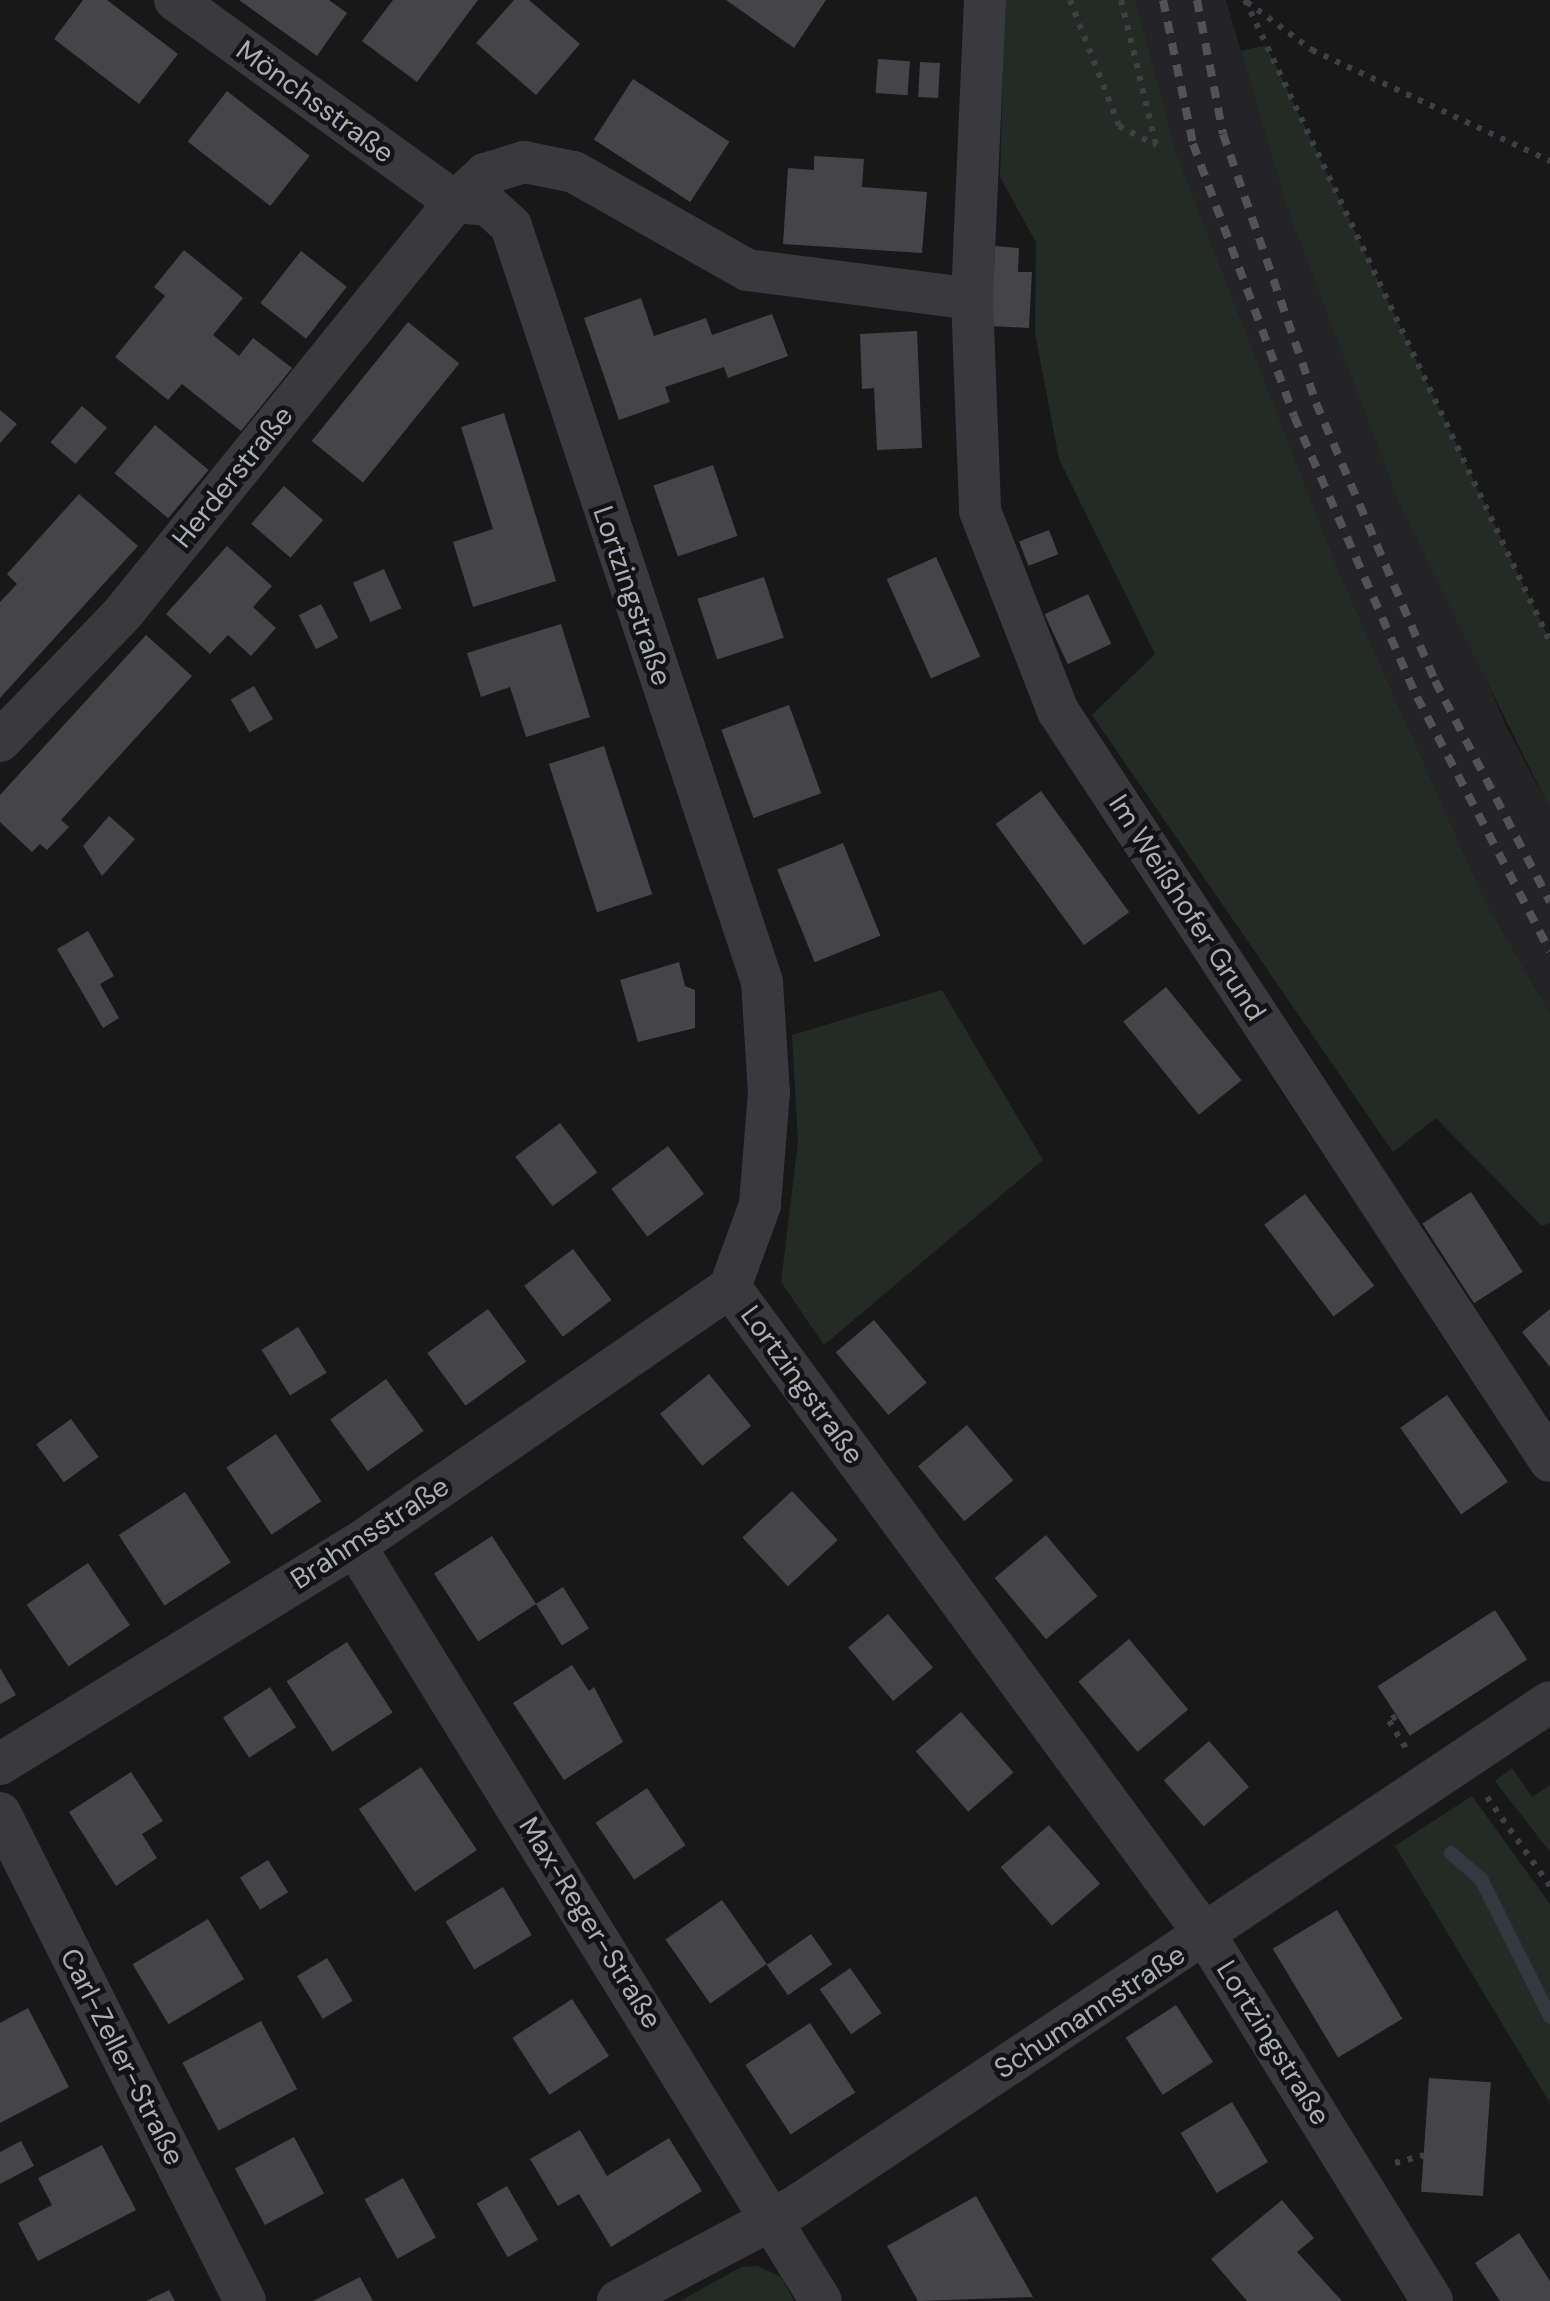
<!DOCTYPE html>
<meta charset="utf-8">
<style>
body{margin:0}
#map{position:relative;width:1550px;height:2301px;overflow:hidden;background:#181819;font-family:"DM Sans",sans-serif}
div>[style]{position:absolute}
.built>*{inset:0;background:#242426}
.green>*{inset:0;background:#242b26}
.stream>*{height:14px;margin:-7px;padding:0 7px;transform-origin:7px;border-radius:7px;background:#333841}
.building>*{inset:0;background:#454549;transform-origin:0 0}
.path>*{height:6px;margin-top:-3px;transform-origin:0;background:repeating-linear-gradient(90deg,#3f4045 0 5px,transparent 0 13px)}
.minor>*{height:42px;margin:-21px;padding:0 21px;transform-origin:21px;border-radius:21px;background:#39393e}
.rail>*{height:8px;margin-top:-4px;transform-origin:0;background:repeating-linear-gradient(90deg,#525358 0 12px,transparent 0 22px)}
span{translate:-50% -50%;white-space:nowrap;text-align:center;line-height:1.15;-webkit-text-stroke:9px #131314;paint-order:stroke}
.street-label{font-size:28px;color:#abadb7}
</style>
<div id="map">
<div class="built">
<div style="clip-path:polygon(1136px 0,1226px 0,1285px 202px,1505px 724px,1550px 809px,1550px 1013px,1485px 901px,1337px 567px,1176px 152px)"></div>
</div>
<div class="green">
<div style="clip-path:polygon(1005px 0,1136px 0,1176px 152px,1337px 567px,1485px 901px,1550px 1013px,1550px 1223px,1542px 1226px,1436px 1118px,1393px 1152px,1092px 715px,1155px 654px,1059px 459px,1035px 333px,1036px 242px,1000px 177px)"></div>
<div style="clip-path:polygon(1266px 45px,1550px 641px,1550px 809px,1404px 514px,1285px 202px,1241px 51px)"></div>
<div style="clip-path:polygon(942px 990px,1043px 1160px,824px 1345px,781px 1282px,798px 1142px,792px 1035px)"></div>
<div style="clip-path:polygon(1512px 1768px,1532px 1797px,1550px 1785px,1550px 1852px,1495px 1781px)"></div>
<div style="clip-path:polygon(1472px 1796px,1550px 1904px,1550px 2103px,1395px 1846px)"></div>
<div style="clip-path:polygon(757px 2266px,781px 2277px,794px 2301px,680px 2301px,741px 2267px)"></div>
</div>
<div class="stream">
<div style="left:1451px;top:1853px;width:40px;rotate:41deg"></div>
<div style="left:1481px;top:1879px;width:154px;rotate:63.4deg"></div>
</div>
<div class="building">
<div style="clip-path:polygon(83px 0,107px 0,178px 54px,139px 104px,54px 39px)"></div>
<div style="clip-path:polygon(239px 0,329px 0,347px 13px,317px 56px)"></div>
<div style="clip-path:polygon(393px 0,478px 0,417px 82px,362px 41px)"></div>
<div style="clip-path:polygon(514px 0,529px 0,580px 44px,536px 95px,476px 43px)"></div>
<div style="clip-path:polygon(726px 0,826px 0,794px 48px)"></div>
<div style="left:878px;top:59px;width:32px;height:34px;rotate:4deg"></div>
<div style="left:920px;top:62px;width:20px;height:35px;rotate:3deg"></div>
<div style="left:633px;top:79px;width:115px;height:72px;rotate:33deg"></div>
<div style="left:227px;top:91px;width:105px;height:64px;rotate:38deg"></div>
<div style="clip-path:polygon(814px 156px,864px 159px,862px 187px,927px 192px,922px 253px,783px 244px,788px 168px,814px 170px)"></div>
<div style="clip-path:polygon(995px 246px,1019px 248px,1018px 272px,1032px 272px,1029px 328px,991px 326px)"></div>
<div style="clip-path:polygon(184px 250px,243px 298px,213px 335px,239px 356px,253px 338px,292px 368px,241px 431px,182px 384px,168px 400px,115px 357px,165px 296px,154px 287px)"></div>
<div style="left:301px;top:251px;width:58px;height:66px;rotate:38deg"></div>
<div style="clip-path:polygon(641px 298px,654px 336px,706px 318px,712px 335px,772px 314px,788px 356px,728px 378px,724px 367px,665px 387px,670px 402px,619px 420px,584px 318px)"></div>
<div style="left:408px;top:322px;width:66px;height:153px;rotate:39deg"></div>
<div style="clip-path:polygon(917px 331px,922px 448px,877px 450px,874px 388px,862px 389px,860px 334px)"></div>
<div style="left:82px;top:406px;width:33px;height:48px;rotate:41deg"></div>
<div style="clip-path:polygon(0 410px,17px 424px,0 443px)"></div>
<div style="clip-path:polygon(504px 413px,556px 581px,473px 607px,453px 542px,493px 529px,461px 427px)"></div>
<div style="left:155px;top:425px;width:70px;height:63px;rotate:40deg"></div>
<div style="left:713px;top:465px;width:75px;height:63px;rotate:71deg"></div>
<div style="left:284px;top:486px;width:52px;height:50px;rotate:41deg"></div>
<div style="clip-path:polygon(79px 494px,138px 546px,0 698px,0 602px,17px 584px,7px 574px)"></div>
<div style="left:1049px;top:530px;width:26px;height:32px;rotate:69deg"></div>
<div style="clip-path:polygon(227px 546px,272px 586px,253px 607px,276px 628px,251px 656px,228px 635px,210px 654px,166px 614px)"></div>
<div style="left:936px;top:557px;width:109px;height:54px;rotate:66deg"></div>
<div style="left:384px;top:569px;width:43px;height:34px;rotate:66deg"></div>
<div style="left:764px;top:577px;width:64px;height:70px;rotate:72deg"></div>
<div style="left:1088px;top:594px;width:55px;height:48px;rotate:65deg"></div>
<div style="left:321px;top:604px;width:38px;height:25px;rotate:63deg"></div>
<div style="clip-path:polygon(561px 624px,590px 717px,526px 737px,510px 687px,481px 697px,467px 653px)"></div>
<div style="clip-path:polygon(146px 635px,192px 676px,61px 820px,69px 827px,47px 850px,40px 844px,32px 852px,0 822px,0 795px)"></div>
<div style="left:254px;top:686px;width:38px;height:27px;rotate:60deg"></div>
<div style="left:789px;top:705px;width:94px;height:72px;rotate:70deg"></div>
<div style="left:604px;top:746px;width:156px;height:58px;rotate:72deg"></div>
<div style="left:1041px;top:791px;width:150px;height:56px;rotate:54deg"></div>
<div style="clip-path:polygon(109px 816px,135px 839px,102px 876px,83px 846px)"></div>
<div style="left:843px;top:843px;width:100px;height:71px;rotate:68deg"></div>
<div style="clip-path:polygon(88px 931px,114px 976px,100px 984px,119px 1018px,103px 1028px,57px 949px)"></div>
<div style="clip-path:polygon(679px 962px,685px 986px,695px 990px,695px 1028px,638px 1042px,620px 980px)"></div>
<div style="left:1166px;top:987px;width:120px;height:55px;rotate:51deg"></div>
<div style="left:560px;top:1123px;width:62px;height:56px;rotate:53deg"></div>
<div style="left:668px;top:1146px;width:60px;height:71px;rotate:53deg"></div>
<div style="left:1471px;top:1192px;width:95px;height:58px;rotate:57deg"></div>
<div style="left:1305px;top:1194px;width:115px;height:51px;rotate:53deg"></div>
<div style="left:573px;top:1249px;width:64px;height:61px;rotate:53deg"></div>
<div style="left:488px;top:1309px;width:65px;height:75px;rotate:54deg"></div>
<div style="clip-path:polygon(1550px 1309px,1550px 1367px,1522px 1332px)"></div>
<div style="left:874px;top:1320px;width:82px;height:50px;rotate:50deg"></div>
<div style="left:298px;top:1327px;width:54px;height:43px;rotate:58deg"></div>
<div style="left:709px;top:1374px;width:67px;height:63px;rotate:51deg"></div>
<div style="left:386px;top:1379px;width:64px;height:69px;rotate:54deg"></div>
<div style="left:1447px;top:1395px;width:106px;height:57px;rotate:55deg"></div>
<div style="left:71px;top:1419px;width:47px;height:43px;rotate:54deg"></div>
<div style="left:967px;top:1425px;width:72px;height:64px;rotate:50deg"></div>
<div style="left:276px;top:1434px;width:81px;height:60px;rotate:56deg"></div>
<div style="left:792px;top:1491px;width:67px;height:68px;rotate:47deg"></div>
<div style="left:185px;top:1492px;width:84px;height:79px;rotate:57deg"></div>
<div style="left:1046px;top:1535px;width:80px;height:67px;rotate:50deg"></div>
<div style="left:492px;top:1536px;width:81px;height:69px;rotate:57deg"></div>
<div style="left:88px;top:1563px;width:75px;height:74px;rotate:56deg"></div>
<div style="left:563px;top:1587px;width:49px;height:32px;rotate:58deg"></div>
<div style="left:1495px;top:1610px;width:59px;height:140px;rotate:57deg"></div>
<div style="left:888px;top:1614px;width:70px;height:52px;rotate:50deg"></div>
<div style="left:1129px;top:1639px;width:92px;height:66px;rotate:50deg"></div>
<div style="left:347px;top:1642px;width:84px;height:72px;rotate:57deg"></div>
<div style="clip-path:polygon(572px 1665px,589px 1691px,594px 1687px,623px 1742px,564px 1780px,513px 1703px)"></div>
<div style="clip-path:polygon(0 1668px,16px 1695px,0 1704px)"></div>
<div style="left:270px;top:1687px;width:48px;height:56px;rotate:57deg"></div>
<div style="left:961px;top:1712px;width:80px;height:60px;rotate:49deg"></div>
<div style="left:1209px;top:1741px;width:61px;height:60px;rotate:49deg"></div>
<div style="left:421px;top:1767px;width:100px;height:75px;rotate:56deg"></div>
<div style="clip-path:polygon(131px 1772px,163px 1821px,142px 1834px,157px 1858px,116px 1886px,69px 1812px)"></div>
<div style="left:647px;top:1788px;width:69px;height:62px;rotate:56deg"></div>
<div style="left:1049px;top:1825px;width:78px;height:64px;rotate:49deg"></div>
<div style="left:268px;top:1860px;width:38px;height:33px;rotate:58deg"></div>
<div style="left:503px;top:1887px;width:56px;height:67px;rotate:59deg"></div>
<div style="left:722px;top:1900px;width:78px;height:69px;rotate:55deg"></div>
<div style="left:1337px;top:1910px;width:127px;height:75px;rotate:59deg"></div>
<div style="left:208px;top:1919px;width:70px;height:88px;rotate:59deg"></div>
<div style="left:811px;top:1934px;width:37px;height:54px;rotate:55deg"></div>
<div style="left:327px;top:1958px;width:50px;height:35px;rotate:59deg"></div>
<div style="left:850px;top:1968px;width:55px;height:37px;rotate:55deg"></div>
<div style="left:572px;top:1999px;width:68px;height:71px;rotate:57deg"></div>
<div style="left:1176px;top:2005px;width:68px;height:60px;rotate:57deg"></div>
<div style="clip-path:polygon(28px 2008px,69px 2087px,0 2123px,0 2023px)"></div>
<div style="left:261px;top:2021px;width:77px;height:89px;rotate:62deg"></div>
<div style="left:810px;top:2023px;width:83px;height:77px;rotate:57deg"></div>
<div style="left:1429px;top:2078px;width:62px;height:114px;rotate:4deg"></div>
<div style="left:1232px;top:2102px;width:70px;height:60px;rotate:59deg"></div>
<div style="clip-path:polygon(580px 2130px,607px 2176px,669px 2138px,702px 2191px,611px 2247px,579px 2194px,558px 2206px,530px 2159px)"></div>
<div style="left:294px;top:2137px;width:64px;height:67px;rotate:62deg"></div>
<div style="clip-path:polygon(21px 2141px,34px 2166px,0 2184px,0 2152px)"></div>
<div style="clip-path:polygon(102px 2145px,136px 2210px,38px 2261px,18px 2223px,52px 2205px,38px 2178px)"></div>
<div style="left:403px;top:2178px;width:68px;height:44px;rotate:61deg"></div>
<div style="left:507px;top:2186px;width:62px;height:35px;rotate:60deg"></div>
<div style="clip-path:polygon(976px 2196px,1033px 2297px,918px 2301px,887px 2246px)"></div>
<div style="clip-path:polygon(1282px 2200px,1314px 2238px,1297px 2252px,1342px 2301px,1247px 2301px,1211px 2259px)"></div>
<div style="clip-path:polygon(1519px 2233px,1550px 2281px,1550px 2301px,1500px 2301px,1475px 2263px)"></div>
<div style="clip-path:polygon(360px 2277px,373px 2301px,313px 2301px)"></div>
<div style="clip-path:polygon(169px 2290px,175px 2301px,146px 2301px)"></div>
</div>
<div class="path">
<div style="left:1070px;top:0;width:135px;rotate:68.7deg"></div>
<div style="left:1119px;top:126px;width:42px;rotate:27.2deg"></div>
<div style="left:1121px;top:0;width:149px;rotate:76.4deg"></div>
<div style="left:1245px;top:0;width:711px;rotate:64.59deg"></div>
<div style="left:1247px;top:2px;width:81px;rotate:36.4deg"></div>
<div style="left:1312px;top:50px;width:263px;rotate:25deg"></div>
<div style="left:1396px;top:1716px;width:9px;rotate:144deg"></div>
<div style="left:1389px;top:1721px;width:32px;rotate:58deg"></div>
<div style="left:1487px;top:1797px;width:109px;rotate:54.7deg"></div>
<div style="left:1395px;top:2163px;width:30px;rotate:-15deg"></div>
</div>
<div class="minor">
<div style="left:175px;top:0;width:345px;rotate:35.8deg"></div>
<div style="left:985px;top:0;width:299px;rotate:92.5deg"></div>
<div style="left:972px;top:299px;width:212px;rotate:87.8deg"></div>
<div style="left:980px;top:511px;width:215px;rotate:68.7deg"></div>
<div style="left:1058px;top:711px;width:897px;rotate:56.74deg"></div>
<div style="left:455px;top:202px;width:33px;rotate:5deg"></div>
<div style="left:488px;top:205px;width:31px;rotate:42deg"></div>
<div style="left:511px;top:226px;width:797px;rotate:71.63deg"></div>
<div style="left:762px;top:982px;width:110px;rotate:86.4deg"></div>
<div style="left:769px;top:1092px;width:113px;rotate:94.6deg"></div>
<div style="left:760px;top:1205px;width:87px;rotate:110.1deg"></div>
<div style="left:730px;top:1287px;width:805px;rotate:53.74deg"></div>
<div style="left:1206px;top:1936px;width:429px;rotate:58.2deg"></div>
<div style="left:0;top:741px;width:178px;rotate:-46.1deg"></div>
<div style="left:123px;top:613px;width:528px;rotate:-51.07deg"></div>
<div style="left:455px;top:202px;width:41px;rotate:-43deg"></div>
<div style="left:485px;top:174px;width:41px;rotate:-17.1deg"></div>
<div style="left:524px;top:162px;width:51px;rotate:11.3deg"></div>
<div style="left:574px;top:172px;width:199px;rotate:29.5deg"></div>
<div style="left:747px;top:270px;width:227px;rotate:7.3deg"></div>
<div style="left:355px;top:1546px;width:887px;rotate:58.32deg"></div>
<div style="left:0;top:1764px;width:417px;rotate:-31.6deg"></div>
<div style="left:355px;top:1546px;width:456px;rotate:-34.6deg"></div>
<div style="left:0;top:1813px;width:546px;rotate:63.34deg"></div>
<div style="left:618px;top:2301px;width:200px;rotate:-28deg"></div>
<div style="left:795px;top:2207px;width:908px;rotate:-33.78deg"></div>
</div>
<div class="rail">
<div style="left:1163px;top:0;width:147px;rotate:78.2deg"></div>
<div style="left:1193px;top:144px;width:290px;rotate:69.6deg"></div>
<div style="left:1294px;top:416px;width:307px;rotate:66.4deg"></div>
<div style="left:1417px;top:697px;width:287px;rotate:62.4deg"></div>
<div style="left:1197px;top:0;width:136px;rotate:79deg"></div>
<div style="left:1223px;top:134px;width:285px;rotate:70.9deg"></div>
<div style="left:1316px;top:403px;width:302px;rotate:66.8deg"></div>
<div style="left:1435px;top:681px;width:249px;rotate:62.5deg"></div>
</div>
<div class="street-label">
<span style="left:315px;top:102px;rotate:36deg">Mönchsstraße</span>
<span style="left:233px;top:477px;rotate:-51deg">Herderstraße</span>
<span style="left:632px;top:596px;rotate:71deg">Lortzingstraße</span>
<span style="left:1187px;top:908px;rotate:57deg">Im Weißhofer Grund</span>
<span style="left:802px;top:1385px;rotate:54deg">Lortzingstraße</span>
<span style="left:370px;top:1533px;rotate:-33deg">Brahmsstraße</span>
<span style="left:590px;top:1923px;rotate:58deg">Max-Reger-Straße</span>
<span style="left:1090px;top:2012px;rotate:-33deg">Schumannstraße</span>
<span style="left:1273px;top:2043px;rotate:58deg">Lortzingstraße</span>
<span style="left:122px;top:2057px;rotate:63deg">Carl-Zeller-Straße</span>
</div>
</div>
